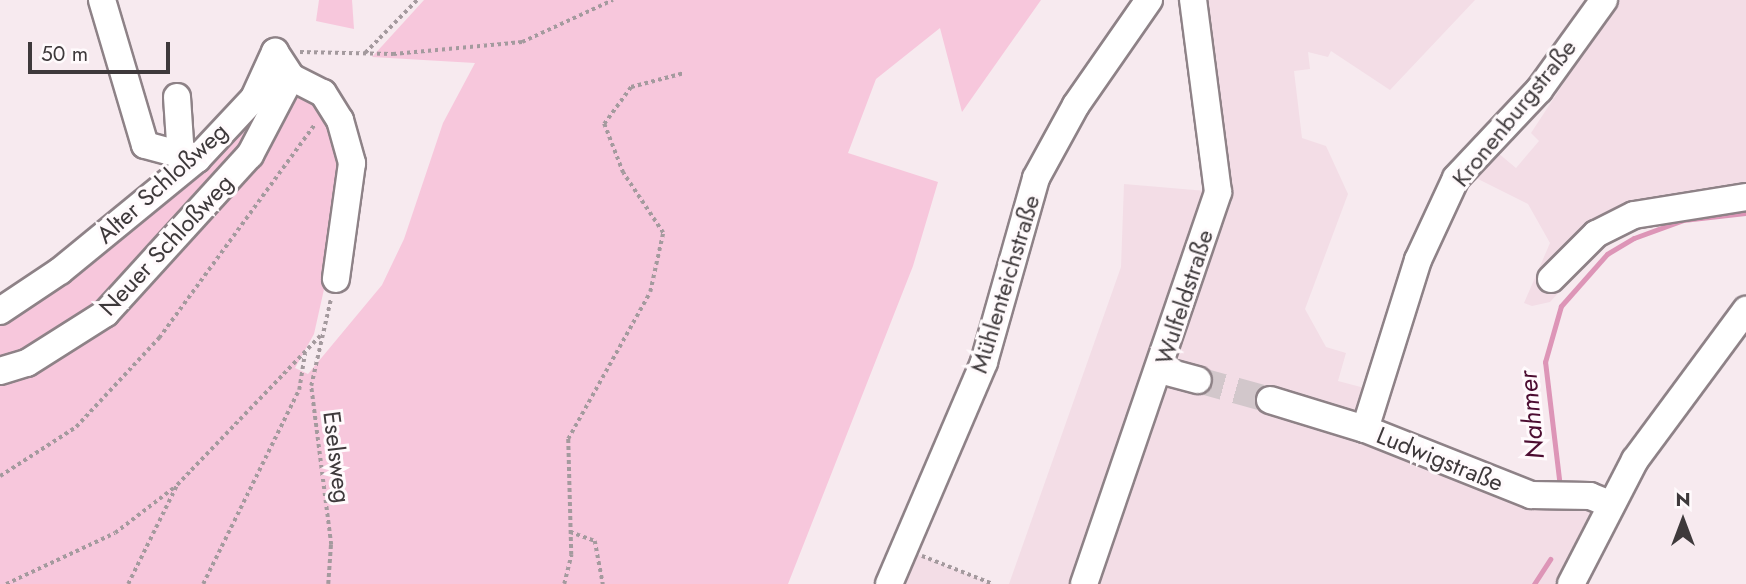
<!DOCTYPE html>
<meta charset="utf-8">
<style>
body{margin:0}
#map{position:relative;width:1746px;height:584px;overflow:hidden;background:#f7eaef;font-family:Jost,sans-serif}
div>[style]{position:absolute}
.built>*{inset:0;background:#f3dde6}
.green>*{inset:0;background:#f7c7dc}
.stream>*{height:5px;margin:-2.5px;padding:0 2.5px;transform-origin:2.5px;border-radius:2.5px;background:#dd95b7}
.minor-tunnel>*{height:26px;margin-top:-13px;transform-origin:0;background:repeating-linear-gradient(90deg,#d2c7cb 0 26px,transparent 0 39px)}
.path>*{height:3.5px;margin-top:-1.75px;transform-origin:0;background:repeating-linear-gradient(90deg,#a49a9e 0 3.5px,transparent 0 7px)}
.roads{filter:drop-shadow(2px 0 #8e8287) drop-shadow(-2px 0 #8e8287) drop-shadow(0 2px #8e8287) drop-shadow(0 -2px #8e8287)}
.minor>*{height:26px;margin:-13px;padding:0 13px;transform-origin:13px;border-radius:13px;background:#fff}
span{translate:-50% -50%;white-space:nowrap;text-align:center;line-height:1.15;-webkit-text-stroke:6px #fffafc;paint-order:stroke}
.street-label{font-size:24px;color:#3e393b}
.water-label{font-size:26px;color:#4c0d31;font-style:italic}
.north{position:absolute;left:1648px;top:486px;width:70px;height:70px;-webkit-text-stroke:5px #fffafc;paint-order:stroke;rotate:0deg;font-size:19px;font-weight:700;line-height:28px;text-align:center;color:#3e393b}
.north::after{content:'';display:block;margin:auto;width:24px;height:32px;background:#3e393b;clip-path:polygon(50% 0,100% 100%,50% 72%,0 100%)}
.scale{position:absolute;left:28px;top:42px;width:142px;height:32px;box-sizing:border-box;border:4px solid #3e393b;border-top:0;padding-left:9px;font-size:21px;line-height:24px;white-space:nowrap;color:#3e393b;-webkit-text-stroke:5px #fffafc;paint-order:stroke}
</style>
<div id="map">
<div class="built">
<div style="clip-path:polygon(1193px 0,1475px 0,1390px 90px,1331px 51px,1328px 57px,1308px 52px,1310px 69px,1294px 71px,1302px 138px,1326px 146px,1348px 194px,1305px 309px,1326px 347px,1346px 353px,1338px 381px,1376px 391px,1365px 429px,1531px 495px,1610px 504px,1570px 584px,1009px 584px,1121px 267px,1124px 184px,1218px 192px)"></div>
<div style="clip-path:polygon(1618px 0,1746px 0,1746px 204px,1653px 217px,1604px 243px,1550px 302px,1532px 306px,1524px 303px,1550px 243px,1528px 204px,1474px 177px,1498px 153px,1516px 168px,1539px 141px,1531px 133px)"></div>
<div style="clip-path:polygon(901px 548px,993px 584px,889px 584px)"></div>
</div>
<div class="green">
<div style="clip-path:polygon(319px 0,352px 0,354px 29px,316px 21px)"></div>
<div style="clip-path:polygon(424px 0,1041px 0,962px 112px,940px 28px,876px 79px,848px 153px,938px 182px,913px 266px,788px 584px,0 584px,0 311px,278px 93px,313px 88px,333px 110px,348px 182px,314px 334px,295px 368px,308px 374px,382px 285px,404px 239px,443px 123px,475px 63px,372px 57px)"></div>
</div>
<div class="stream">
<div style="left:1560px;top:487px;width:126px;rotate:-96.8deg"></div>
<div style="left:1545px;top:362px;width:58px;rotate:-74.1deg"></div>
<div style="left:1561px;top:306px;width:69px;rotate:-48.5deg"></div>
<div style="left:1607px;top:254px;width:31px;rotate:-31deg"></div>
<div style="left:1634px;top:238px;width:52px;rotate:-20.2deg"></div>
<div style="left:1683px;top:220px;width:63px;rotate:-6.3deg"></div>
<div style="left:1534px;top:584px;width:30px;rotate:-57deg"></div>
</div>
<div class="minor-tunnel">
<div style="left:1198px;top:380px;width:75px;rotate:15.5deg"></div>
</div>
<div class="path">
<div style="left:300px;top:52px;width:93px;rotate:1.2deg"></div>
<div style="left:393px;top:54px;width:130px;rotate:-5.3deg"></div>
<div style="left:522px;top:42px;width:100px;rotate:-24.8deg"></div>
<div style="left:365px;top:53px;width:74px;rotate:-45.5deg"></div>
<div style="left:0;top:476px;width:90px;rotate:-32.8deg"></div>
<div style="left:76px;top:427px;width:122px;rotate:-47deg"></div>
<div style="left:159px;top:338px;width:265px;rotate:-53.9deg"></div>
<div style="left:570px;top:532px;width:27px;rotate:20deg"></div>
<div style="left:595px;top:541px;width:44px;rotate:79.5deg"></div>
<div style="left:922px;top:556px;width:76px;rotate:21.5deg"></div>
<div style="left:6px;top:584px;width:120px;rotate:-25.1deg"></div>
<div style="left:115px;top:533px;width:77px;rotate:-37.6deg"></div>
<div style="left:128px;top:584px;width:110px;rotate:-63.7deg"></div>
<div style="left:177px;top:485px;width:208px;rotate:-46.2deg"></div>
<div style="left:203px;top:584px;width:216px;rotate:-63.7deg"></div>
<div style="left:299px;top:390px;width:37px;rotate:-81deg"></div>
<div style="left:328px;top:584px;width:39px;rotate:-86deg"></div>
<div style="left:331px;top:545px;width:160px;rotate:-97.2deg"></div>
<div style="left:311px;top:386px;width:90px;rotate:-77.2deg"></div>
<div style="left:564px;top:584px;width:30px;rotate:-76deg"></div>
<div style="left:571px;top:555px;width:116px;rotate:-91.5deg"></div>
<div style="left:568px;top:439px;width:168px;rotate:-60.8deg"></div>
<div style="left:650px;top:292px;width:60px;rotate:-77.6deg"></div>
<div style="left:663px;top:233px;width:72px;rotate:-123.7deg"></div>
<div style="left:623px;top:173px;width:53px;rotate:-111.2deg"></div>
<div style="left:604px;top:124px;width:46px;rotate:-53.9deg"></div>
<div style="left:631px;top:87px;width:55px;rotate:-14.8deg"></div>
</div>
<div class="roads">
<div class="minor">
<div style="left:102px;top:0;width:151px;rotate:73.5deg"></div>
<div style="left:145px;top:145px;width:54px;rotate:15.1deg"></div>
<div style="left:291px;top:77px;width:36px;rotate:27deg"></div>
<div style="left:323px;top:93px;width:32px;rotate:58deg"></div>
<div style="left:340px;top:120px;width:45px;rotate:74.4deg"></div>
<div style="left:352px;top:163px;width:117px;rotate:97.9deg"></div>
<div style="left:177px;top:97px;width:60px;rotate:86.2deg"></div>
<div style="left:1551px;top:279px;width:64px;rotate:-45deg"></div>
<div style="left:1596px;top:234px;width:42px;rotate:-26.6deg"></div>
<div style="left:1634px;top:215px;width:113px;rotate:-9.1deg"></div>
<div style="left:0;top:311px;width:72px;rotate:-33.7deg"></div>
<div style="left:60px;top:271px;width:177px;rotate:-39.3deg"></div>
<div style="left:197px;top:159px;width:83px;rotate:-46.9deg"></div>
<div style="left:254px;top:98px;width:51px;rotate:-65.5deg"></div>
<div style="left:275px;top:52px;width:30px;rotate:57deg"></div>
<div style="left:1160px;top:370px;width:39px;rotate:15deg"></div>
<div style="left:0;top:371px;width:28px;rotate:-17deg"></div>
<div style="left:27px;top:363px;width:93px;rotate:-32.3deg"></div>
<div style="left:106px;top:313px;width:214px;rotate:-47.7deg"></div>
<div style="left:250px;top:155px;width:88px;rotate:-62.3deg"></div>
<div style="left:1270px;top:400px;width:99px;rotate:17deg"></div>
<div style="left:1365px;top:429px;width:179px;rotate:21.7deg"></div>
<div style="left:1531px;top:495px;width:59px;rotate:1deg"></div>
<div style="left:1590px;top:496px;width:22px;rotate:22deg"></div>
<div style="left:1365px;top:429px;width:177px;rotate:-72.6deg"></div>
<div style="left:1418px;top:260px;width:90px;rotate:-65.1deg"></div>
<div style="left:1456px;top:178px;width:121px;rotate:-46.7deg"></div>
<div style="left:1539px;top:90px;width:111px;rotate:-54.2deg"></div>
<div style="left:889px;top:584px;width:241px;rotate:-66.8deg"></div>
<div style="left:984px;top:362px;width:191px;rotate:-74.2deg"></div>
<div style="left:1036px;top:178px;width:83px;rotate:-61.3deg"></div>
<div style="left:1076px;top:105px;width:128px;rotate:-55.2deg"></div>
<div style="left:1084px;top:584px;width:414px;rotate:-71.1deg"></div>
<div style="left:1218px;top:192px;width:194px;rotate:-97.4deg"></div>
<div style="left:1571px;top:584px;width:140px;rotate:-62.7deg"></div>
<div style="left:1635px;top:460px;width:187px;rotate:-53.5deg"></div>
</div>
</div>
<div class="street-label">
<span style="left:1514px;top:113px;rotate:-51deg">Kronenburgstraße</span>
<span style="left:162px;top:183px;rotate:-42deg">Alter Schloßweg</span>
<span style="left:166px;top:245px;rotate:-47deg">Neuer Schloßweg</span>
<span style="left:1005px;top:284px;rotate:-73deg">Mühlenteichstraße</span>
<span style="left:1184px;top:297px;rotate:-72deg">Wulfeldstraße</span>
<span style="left:337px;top:457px;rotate:83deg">Eselsweg</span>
<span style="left:1440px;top:459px;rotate:22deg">Ludwigstraße</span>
</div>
<div class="water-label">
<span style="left:1532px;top:415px;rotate:-95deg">Nahmer</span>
</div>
<div class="north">N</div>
<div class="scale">50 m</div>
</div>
